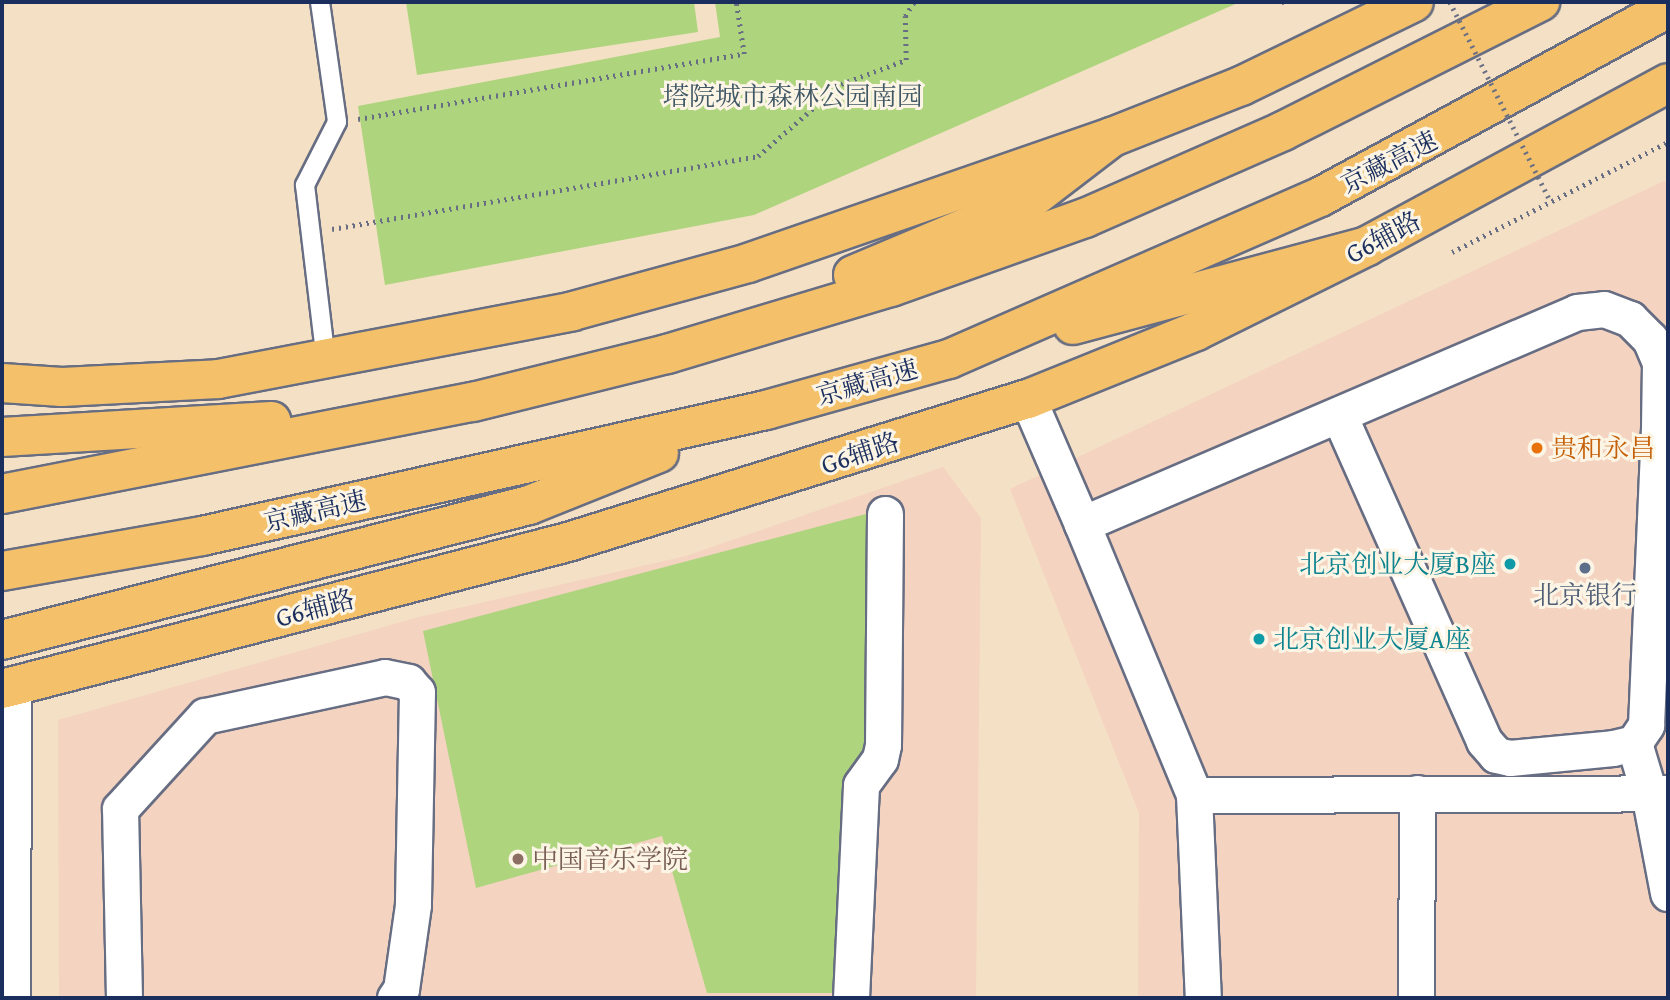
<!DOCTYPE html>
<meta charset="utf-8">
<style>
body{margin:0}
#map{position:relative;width:1670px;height:1000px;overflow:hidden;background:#f4e0c4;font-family:"Gentium Book Plus","Noto Serif SC",serif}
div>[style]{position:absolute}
.built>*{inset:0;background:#f4d3c0}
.green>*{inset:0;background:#aed47e}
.path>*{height:4.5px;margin-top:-2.25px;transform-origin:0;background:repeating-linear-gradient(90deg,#676d82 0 2px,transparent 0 7px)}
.roads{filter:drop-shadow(2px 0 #676d82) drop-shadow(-2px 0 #676d82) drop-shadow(0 2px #676d82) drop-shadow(0 -2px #676d82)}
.service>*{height:18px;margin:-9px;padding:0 9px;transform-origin:9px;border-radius:9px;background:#fff}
.minor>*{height:35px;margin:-17.5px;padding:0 17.5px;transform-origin:17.5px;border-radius:17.5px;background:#fff}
.primary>*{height:38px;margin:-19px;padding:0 19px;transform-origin:19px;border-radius:19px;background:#f4c16a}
.motorway>*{height:38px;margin:-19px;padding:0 19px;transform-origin:19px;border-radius:19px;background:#f4c16a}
.path-bridge>*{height:4.5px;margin-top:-2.25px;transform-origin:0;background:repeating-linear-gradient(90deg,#676d82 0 2px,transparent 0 7px)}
.dots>*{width:19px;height:19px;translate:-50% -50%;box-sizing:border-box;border:4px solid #fcf5e5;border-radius:50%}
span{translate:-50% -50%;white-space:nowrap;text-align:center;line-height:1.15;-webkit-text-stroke:6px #fcf5e5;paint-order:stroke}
.park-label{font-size:26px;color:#405866}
.street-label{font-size:26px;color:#1b2f5e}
.food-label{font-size:26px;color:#c56008}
.left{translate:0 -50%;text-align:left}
.culture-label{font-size:26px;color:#0d838f}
.right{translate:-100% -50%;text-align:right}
.service-label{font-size:26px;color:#4e5e75}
.education-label{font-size:26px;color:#785e54}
.frame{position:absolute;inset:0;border:4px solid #1b2f5e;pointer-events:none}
</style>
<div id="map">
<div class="built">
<div style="clip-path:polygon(1664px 181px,1668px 183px,1668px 998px,1138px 998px,1139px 813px,1010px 489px)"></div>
<div style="clip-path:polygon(943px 467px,981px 518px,976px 998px,59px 998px,58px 720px,419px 617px,686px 556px)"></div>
</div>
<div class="green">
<div style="clip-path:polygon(406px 2px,694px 2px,698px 32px,417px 75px)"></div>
<div style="clip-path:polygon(715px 2px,1240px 2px,754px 215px,385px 285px,358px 106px,720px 37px)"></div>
<div style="clip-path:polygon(877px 511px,876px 747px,843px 993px,707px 993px,662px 836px,476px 888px,423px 631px)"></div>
</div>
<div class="path">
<div style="left:1284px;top:2px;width:2px;rotate:63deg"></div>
<div style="left:358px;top:119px;width:391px;rotate:-9.6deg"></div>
<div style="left:744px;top:54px;width:53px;rotate:-98.7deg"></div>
<div style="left:332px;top:229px;width:432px;rotate:-9.7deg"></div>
<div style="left:758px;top:156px;width:110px;rotate:-40.9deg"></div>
<div style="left:841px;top:84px;width:69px;rotate:-20.3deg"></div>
<div style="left:906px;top:60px;width:44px;rotate:-91.3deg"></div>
<div style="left:905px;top:16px;width:17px;rotate:-57deg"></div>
<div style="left:1452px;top:252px;width:242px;rotate:-27deg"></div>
</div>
<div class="roads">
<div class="service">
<div style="left:320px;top:2px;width:121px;rotate:81.9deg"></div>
<div style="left:337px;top:122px;width:71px;rotate:116.9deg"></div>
<div style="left:305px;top:185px;width:178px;rotate:83.2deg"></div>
</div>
<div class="minor">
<div style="left:1028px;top:399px;width:136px;rotate:66.6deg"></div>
<div style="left:1082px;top:524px;width:538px;rotate:-23.18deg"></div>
<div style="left:1577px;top:312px;width:27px;rotate:-6deg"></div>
<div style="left:1604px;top:309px;width:28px;rotate:21deg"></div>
<div style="left:1630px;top:319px;width:28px;rotate:45deg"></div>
<div style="left:1650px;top:339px;width:26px;rotate:67deg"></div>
<div style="left:1660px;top:363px;width:67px;rotate:90.9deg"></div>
<div style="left:1339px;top:415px;width:357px;rotate:66deg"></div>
<div style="left:1484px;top:741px;width:18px;rotate:49deg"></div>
<div style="left:1496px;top:755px;width:14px;rotate:12deg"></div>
<div style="left:1510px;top:758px;width:103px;rotate:-5.5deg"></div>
<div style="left:1613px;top:748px;width:22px;rotate:-13deg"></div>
<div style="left:1634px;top:743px;width:22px;rotate:-56deg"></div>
<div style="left:1646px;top:725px;width:295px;rotate:-87.5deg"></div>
<div style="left:1659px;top:430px;width:9px;rotate:-6deg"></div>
<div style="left:1082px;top:524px;width:293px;rotate:67.5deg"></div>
<div style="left:1194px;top:795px;width:474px;rotate:-0.2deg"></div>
<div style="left:1634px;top:743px;width:52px;rotate:73.3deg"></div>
<div style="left:1649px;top:793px;width:102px;rotate:79.2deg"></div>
<div style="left:1194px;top:795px;width:203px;rotate:87.5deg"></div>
<div style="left:12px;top:998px;width:312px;rotate:-89.8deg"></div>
<div style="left:124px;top:998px;width:189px;rotate:-91.2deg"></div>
<div style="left:120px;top:809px;width:126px;rotate:-47.6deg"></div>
<div style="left:205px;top:716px;width:184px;rotate:-12.2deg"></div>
<div style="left:385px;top:677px;width:24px;rotate:12deg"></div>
<div style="left:408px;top:682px;width:13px;rotate:48deg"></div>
<div style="left:417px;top:692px;width:213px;rotate:91.1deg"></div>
<div style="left:413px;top:905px;width:85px;rotate:98.1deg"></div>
<div style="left:401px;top:989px;width:11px;rotate:124deg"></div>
<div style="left:851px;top:998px;width:213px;rotate:-87.3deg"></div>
<div style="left:861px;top:785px;width:32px;rotate:-54deg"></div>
<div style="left:880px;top:759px;width:14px;rotate:-78deg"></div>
<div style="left:883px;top:745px;width:231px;rotate:-89.5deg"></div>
<div style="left:1416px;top:998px;width:205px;rotate:-89.7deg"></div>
</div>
<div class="primary">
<div style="left:2px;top:383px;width:60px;rotate:3.8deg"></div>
<div style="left:62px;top:387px;width:156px;rotate:-2.9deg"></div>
<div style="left:218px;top:379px;width:361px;rotate:-10.8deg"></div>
<div style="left:573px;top:311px;width:181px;rotate:-15.3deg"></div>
<div style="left:748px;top:263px;width:385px;rotate:-19.1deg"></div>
<div style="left:1112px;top:137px;width:139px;rotate:-21.6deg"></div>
<div style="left:1241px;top:86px;width:192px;rotate:-25.9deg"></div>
<div style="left:2px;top:689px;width:585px;rotate:-14.56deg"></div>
<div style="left:568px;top:542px;width:482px;rotate:-17.3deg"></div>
<div style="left:1028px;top:399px;width:181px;rotate:-22deg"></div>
<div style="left:1196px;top:331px;width:191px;rotate:-26.4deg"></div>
<div style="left:1367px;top:246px;width:342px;rotate:-28.4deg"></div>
</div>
<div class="motorway">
<div style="left:853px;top:275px;width:189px;rotate:-22.8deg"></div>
<div style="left:1027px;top:202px;width:107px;rotate:-37.4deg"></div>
<div style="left:1073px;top:325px;width:304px;rotate:-15deg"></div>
<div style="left:2px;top:437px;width:270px;rotate:-3.4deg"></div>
<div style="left:2px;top:494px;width:480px;rotate:-11.1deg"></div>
<div style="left:473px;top:402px;width:200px;rotate:-13.9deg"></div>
<div style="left:667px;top:354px;width:234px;rotate:-16.7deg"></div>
<div style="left:891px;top:287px;width:206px;rotate:-19.6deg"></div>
<div style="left:1085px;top:218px;width:216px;rotate:-23.7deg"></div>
<div style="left:1283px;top:131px;width:288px;rotate:-26.7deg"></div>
<div style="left:2px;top:571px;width:203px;rotate:-9.9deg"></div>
<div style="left:202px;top:536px;width:578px;rotate:-12.59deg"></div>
<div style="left:766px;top:410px;width:190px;rotate:-15.6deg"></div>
<div style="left:949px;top:359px;width:405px;rotate:-23.6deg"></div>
<div style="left:1320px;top:197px;width:396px;rotate:-28.5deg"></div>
<div style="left:2px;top:640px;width:544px;rotate:-14.37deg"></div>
<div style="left:529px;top:505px;width:140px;rotate:-21.8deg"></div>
</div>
</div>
<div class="path-bridge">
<div style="left:1450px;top:2px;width:224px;rotate:63.2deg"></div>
</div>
<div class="dots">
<div style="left:1537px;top:448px;background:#e8710a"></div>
<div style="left:1510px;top:564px;background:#0f9aa8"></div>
<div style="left:1585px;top:568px;background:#5c6f8a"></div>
<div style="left:1259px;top:639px;background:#0f9aa8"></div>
<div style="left:518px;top:859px;background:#8d6e63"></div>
</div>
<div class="park-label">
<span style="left:793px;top:96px">塔院城市森林公园南园</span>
</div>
<div class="street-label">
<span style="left:1389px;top:162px;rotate:-27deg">京藏高速</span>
<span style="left:1383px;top:237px;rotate:-28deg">G6辅路</span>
<span style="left:867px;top:382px;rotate:-16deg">京藏高速</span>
<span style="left:860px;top:453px;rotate:-18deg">G6辅路</span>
<span style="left:315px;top:511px;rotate:-13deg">京藏高速</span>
<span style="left:315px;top:608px;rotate:-15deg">G6辅路</span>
</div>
<div class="food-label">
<span class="left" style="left:1551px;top:448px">贵和永昌</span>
</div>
<div class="culture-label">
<span class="right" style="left:1496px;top:564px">北京创业大厦B座</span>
<span class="left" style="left:1273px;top:639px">北京创业大厦A座</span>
</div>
<div class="service-label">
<span style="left:1585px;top:595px">北京银行</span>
</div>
<div class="education-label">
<span class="left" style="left:532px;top:859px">中国音乐学院</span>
</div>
<div class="frame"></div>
</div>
